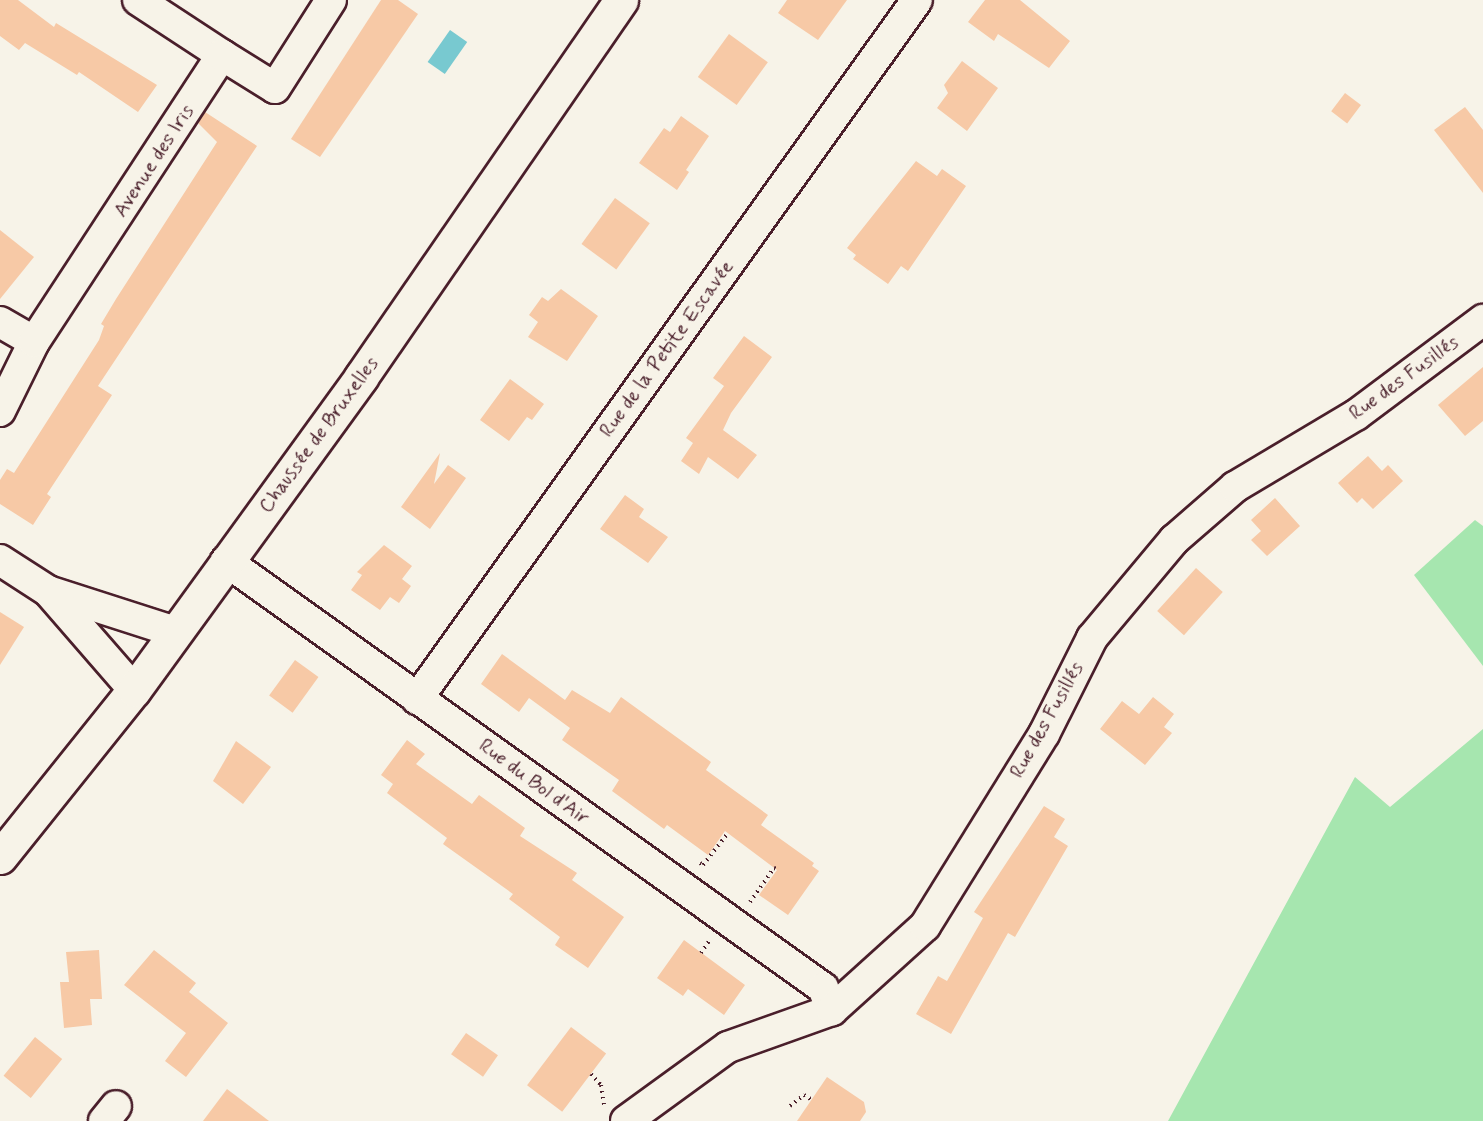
<!DOCTYPE html>
<meta charset="utf-8">
<style>
body{margin:0}
#map{position:relative;width:1483px;height:1121px;overflow:hidden;background:#f7f3e8;font-family:Mynerve,sans-serif}
div>[style]{position:absolute}
.green>*{inset:0;background:#a6e6af}
.water>*{inset:0;background:#78c9d0;transform-origin:0 0}
.building>*{inset:0;background:#f7c9a6;transform-origin:0 0}
.path>*{height:4px;margin-top:-2px;transform-origin:0;background:repeating-linear-gradient(90deg,#4a1f2b 0 1.5px,transparent 0 6px)}
.roads{filter:drop-shadow(2px 0 #4a1f2b) drop-shadow(-2px 0 #4a1f2b) drop-shadow(0 2px #4a1f2b) drop-shadow(0 -2px #4a1f2b)}
.minor>*{height:30px;margin:-15px;padding:0 15px;transform-origin:15px;border-radius:15px;background:#f7f3e8}
.secondary>*{height:33px;margin:-16.5px;padding:0 16.5px;transform-origin:16.5px;border-radius:16.5px;background:#f7f3e8}
span{translate:-50% -50%;white-space:nowrap;text-align:center;line-height:1.15;-webkit-text-stroke:4.5px #f7f3e8;paint-order:stroke}
.street-label{font-size:20px;color:#4a1f2b}
</style>
<div id="map">
<div class="green">
<div style="clip-path:polygon(1475px 520px,1483px 526px,1483px 666px,1414px 575px)"></div>
<div style="clip-path:polygon(1483px 729px,1483px 1121px,1168px 1121px,1355px 777px,1390px 807px)"></div>
</div>
<div class="water">
<div style="left:450px;top:30px;width:21px;height:39px;rotate:35deg"></div>
</div>
<div class="building">
<div style="clip-path:polygon(0 0,18px 0,54px 27px,56px 23px,157px 85px,138px 112px,79px 72px,77px 75px,25px 43px,19px 50px,0 36px)"></div>
<div style="clip-path:polygon(381px 0,398px 0,418px 14px,320px 157px,291px 139px)"></div>
<div style="clip-path:polygon(787px 0,847px 0,818px 40px,778px 13px)"></div>
<div style="clip-path:polygon(985px 0,1020px 0,1070px 41px,1049px 68px,998px 34px,994px 41px,968px 22px)"></div>
<div style="left:729px;top:34px;width:48px;height:53px;rotate:36deg"></div>
<div style="clip-path:polygon(962px 61px,998px 88px,967px 131px,937px 108px,948px 93px,944px 85px)"></div>
<div style="left:1345px;top:93px;width:20px;height:23px;rotate:37deg"></div>
<div style="clip-path:polygon(1465px 107px,1483px 130px,1483px 193px,1434px 130px)"></div>
<div style="clip-path:polygon(205px 112px,257px 146px,98px 386px,112px 395px,47px 494px,51px 497px,33px 525px,0 504px,0 480px,7px 469px,14px 473px,99px 340px,104px 326px,101px 324px,116px 299px,217px 142px,198px 123px)"></div>
<div style="clip-path:polygon(681px 116px,709px 136px,686px 170px,689px 172px,677px 190px,639px 163px,664px 128px,670px 132px)"></div>
<div style="clip-path:polygon(916px 161px,937px 176px,942px 169px,966px 186px,908px 271px,901px 266px,888px 284px,853px 259px,856px 255px,847px 248px)"></div>
<div style="left:615px;top:198px;width:43px;height:57px;rotate:36deg"></div>
<div style="clip-path:polygon(0 230px,34px 257px,0 299px)"></div>
<div style="clip-path:polygon(561px 289px,598px 316px,567px 361px,528px 337px,538px 322px,529px 315px,542px 297px,548px 301px)"></div>
<div style="clip-path:polygon(744px 336px,772px 357px,731px 413px,723px 430px,757px 455px,738px 479px,708px 457px,699px 474px,681px 461px,693px 443px,686px 438px,724px 386px,713px 378px)"></div>
<div style="clip-path:polygon(1483px 367px,1483px 421px,1465px 436px,1438px 405px)"></div>
<div style="clip-path:polygon(510px 379px,544px 404px,532px 420px,527px 417px,509px 441px,480px 420px)"></div>
<div style="clip-path:polygon(440px 453px,434px 484px,448px 465px,466px 478px,430px 529px,401px 507px)"></div>
<div style="clip-path:polygon(1368px 456px,1382px 471px,1388px 465px,1403px 481px,1373px 509px,1362px 498px,1357px 503px,1338px 483px)"></div>
<div style="clip-path:polygon(625px 495px,644px 509px,639px 517px,668px 537px,648px 563px,600px 529px)"></div>
<div style="clip-path:polygon(1275px 498px,1300px 526px,1267px 556px,1251px 540px,1261px 531px,1251px 520px)"></div>
<div style="clip-path:polygon(384px 545px,412px 566px,402px 579px,411px 586px,399px 603px,390px 597px,380px 610px,351px 590px,362px 575px,357px 572px)"></div>
<div style="left:1196px;top:568px;width:36px;height:58px;rotate:42deg"></div>
<div style="clip-path:polygon(0 612px,24px 627px,0 665px)"></div>
<div style="clip-path:polygon(502px 654px,565px 700px,572px 690px,610px 713px,621px 697px,711px 762px,706px 770px,768px 815px,761px 825px,814px 863px,812px 866px,819px 871px,788px 915px,759px 895px,777px 870px,725px 831px,708px 855px,667px 825px,664px 829px,612px 791px,619px 780px,562px 740px,570px 728px,529px 698px,519px 712px,481px 684px)"></div>
<div style="left:295px;top:660px;width:29px;height:44px;rotate:36deg"></div>
<div style="clip-path:polygon(1153px 697px,1174px 714px,1164px 727px,1172px 733px,1145px 765px,1100px 729px,1122px 701px,1139px 714px)"></div>
<div style="clip-path:polygon(407px 740px,425px 754px,416px 764px,472px 804px,479px 795px,525px 828px,520px 836px,577px 873px,572px 880px,624px 917px,588px 968px,555px 945px,560px 937px,509px 899px,513px 894px,443px 844px,447px 838px,387px 793px,393px 784px,381px 775px)"></div>
<div style="clip-path:polygon(236px 741px,271px 767px,243px 804px,213px 781px)"></div>
<div style="clip-path:polygon(1044px 806px,1065px 819px,1054px 837px,1068px 846px,1015px 937px,1008px 933px,951px 1034px,916px 1014px,938px 976px,947px 981px,983px 918px,974px 912px)"></div>
<div style="clip-path:polygon(684px 940px,745px 985px,724px 1015px,688px 989px,683px 996px,657px 978px)"></div>
<div style="clip-path:polygon(99px 950px,102px 999px,90px 999px,92px 1025px,64px 1028px,60px 982px,69px 982px,66px 952px)"></div>
<div style="clip-path:polygon(154px 950px,196px 983px,189px 992px,228px 1023px,186px 1077px,165px 1061px,186px 1033px,124px 985px)"></div>
<div style="left:571px;top:1027px;width:44px;height:73px;rotate:37deg"></div>
<div style="left:466px;top:1033px;width:39px;height:26px;rotate:35deg"></div>
<div style="left:35px;top:1037px;width:35px;height:50px;rotate:39deg"></div>
<div style="clip-path:polygon(827px 1077px,864px 1102px,866px 1112px,860px 1121px,797px 1121px)"></div>
<div style="clip-path:polygon(227px 1089px,269px 1121px,203px 1121px)"></div>
</div>
<div class="path">
<div style="left:700px;top:863px;width:4px;rotate:34deg"></div>
<div style="left:703px;top:865px;width:41px;rotate:-52deg"></div>
<div style="left:750px;top:902px;width:42px;rotate:-54.8deg"></div>
<div style="left:774px;top:868px;width:3px;rotate:18deg"></div>
<div style="left:701px;top:953px;width:14px;rotate:-56deg"></div>
<div style="left:591px;top:1074px;width:15px;rotate:48deg"></div>
<div style="left:601px;top:1085px;width:20px;rotate:81deg"></div>
<div style="left:790px;top:1106px;width:18px;rotate:-38deg"></div>
<div style="left:804px;top:1095px;width:9px;rotate:32deg"></div>
</div>
<div class="roads">
<div class="minor">
<div style="left:138px;top:0;width:100px;rotate:33.2deg"></div>
<div style="left:0;top:322px;width:39px;rotate:30deg"></div>
<div style="left:0;top:411px;width:77px;rotate:-63.8deg"></div>
<div style="left:34px;top:342px;width:343px;rotate:-56.8deg"></div>
<div style="left:222px;top:55px;width:62px;rotate:31.9deg"></div>
<div style="left:275px;top:88px;width:104px;rotate:-57.5deg"></div>
<div style="left:0;top:560px;width:57px;rotate:32.9deg"></div>
<div style="left:48px;top:591px;width:134px;rotate:17.8deg"></div>
<div style="left:226px;top:561px;width:734px;rotate:35.57deg"></div>
<div style="left:823px;top:988px;width:24px;rotate:68deg"></div>
<div style="left:48px;top:591px;width:131px;rotate:49deg"></div>
<div style="left:417px;top:699px;width:859px;rotate:-54.42deg"></div>
<div style="left:104px;top:1121px;width:19px;rotate:-51deg"></div>
<div style="left:626px;top:1121px;width:126px;rotate:-36deg"></div>
<div style="left:728px;top:1047px;width:110px;rotate:-19.6deg"></div>
<div style="left:832px;top:1010px;width:125px;rotate:-42.1deg"></div>
<div style="left:925px;top:926px;width:226px;rotate:-58.2deg"></div>
<div style="left:1044px;top:734px;width:107px;rotate:-63.4deg"></div>
<div style="left:1092px;top:638px;width:128px;rotate:-50.1deg"></div>
<div style="left:1174px;top:540px;width:81px;rotate:-41deg"></div>
<div style="left:1235px;top:487px;width:141px;rotate:-30.8deg"></div>
<div style="left:1356px;top:415px;width:159px;rotate:-36.8deg"></div>
</div>
<div class="secondary">
<div style="left:0;top:857px;width:214px;rotate:-51.3deg"></div>
<div style="left:134px;top:690px;width:387px;rotate:-54deg"></div>
<div style="left:361px;top:377px;width:458px;rotate:-55.4deg"></div>
</div>
</div>
<div class="street-label">
<span style="left:154px;top:161px;rotate:-57deg">Avenue des Iris</span>
<span style="left:667px;top:349px;rotate:-54deg">Rue de la Petite Escavée</span>
<span style="left:1404px;top:378px;rotate:-36deg">Rue des Fusillés</span>
<span style="left:319px;top:435px;rotate:-54deg">Chaussée de Bruxelles</span>
<span style="left:1047px;top:720px;rotate:-61deg">Rue des Fusillés</span>
<span style="left:534px;top:782px;rotate:36deg">Rue du Bol d'Air</span>
</div>
</div>
